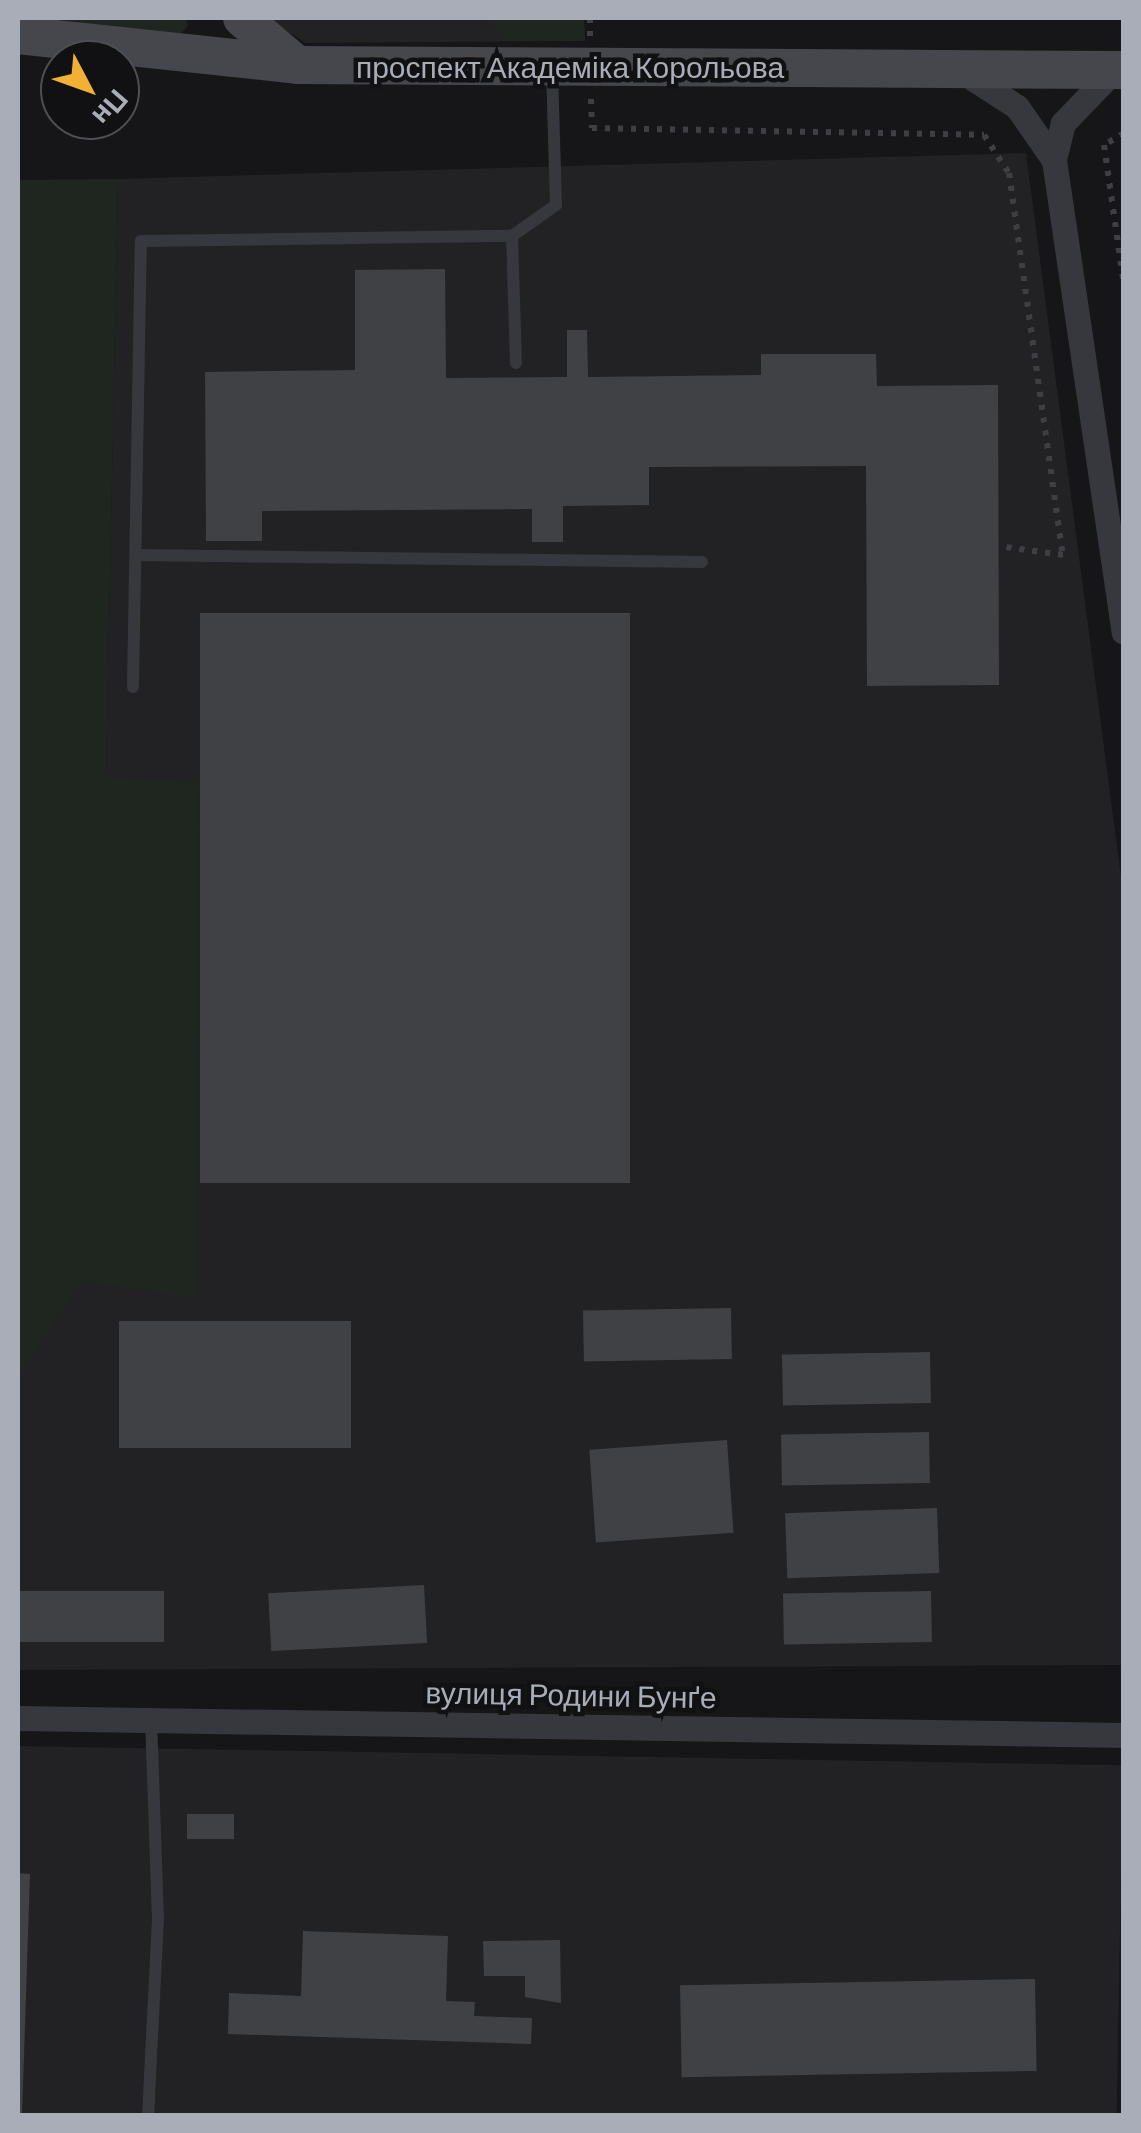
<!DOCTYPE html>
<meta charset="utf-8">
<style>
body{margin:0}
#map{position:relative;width:1141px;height:2133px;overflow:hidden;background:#161618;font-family:Barlow,sans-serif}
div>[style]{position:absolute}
.built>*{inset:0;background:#222225;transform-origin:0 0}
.green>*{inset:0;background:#1e261f}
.building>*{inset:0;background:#404145;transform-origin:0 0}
.path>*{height:6px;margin-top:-3px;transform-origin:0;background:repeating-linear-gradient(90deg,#3d3f44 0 5px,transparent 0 13px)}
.lane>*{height:12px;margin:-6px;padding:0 6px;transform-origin:6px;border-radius:6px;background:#37383d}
.street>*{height:25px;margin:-12.5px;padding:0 12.5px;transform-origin:12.5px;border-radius:12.5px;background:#37383d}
.secondary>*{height:38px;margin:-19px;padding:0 19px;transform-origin:19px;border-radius:19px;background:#45474d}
span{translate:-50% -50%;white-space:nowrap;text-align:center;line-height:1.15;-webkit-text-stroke:9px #111113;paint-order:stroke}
.street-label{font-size:30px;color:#a8adb8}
.frame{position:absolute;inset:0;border:20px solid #a8adb8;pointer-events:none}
.north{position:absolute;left:40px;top:40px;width:100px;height:100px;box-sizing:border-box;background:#111113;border:2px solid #4d4f55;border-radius:50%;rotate:131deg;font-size:28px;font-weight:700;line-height:40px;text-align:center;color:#a8adb8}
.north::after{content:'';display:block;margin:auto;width:35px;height:45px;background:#f2b134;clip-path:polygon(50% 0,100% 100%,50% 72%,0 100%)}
</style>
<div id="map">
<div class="built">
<div style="clip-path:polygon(266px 18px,584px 18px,585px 41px,306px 43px)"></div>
<div style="clip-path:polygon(1026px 153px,1123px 892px,1123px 1665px,18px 1670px,18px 1261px,96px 1265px,118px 179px)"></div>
<div style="left:18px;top:1746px;width:1105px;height:369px;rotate:1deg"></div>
</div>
<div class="green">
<div style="clip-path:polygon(50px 18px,186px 18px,188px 26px,178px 36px)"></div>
<div style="clip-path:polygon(489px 18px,584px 18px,585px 41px,506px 40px)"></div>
<div style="clip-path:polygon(118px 179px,106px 778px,199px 782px,196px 1298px,81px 1281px,18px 1377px,18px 180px)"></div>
</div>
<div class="building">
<div style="clip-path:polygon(445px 269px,446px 378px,567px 377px,567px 330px,587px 330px,588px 377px,761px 375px,761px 354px,876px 354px,877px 386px,998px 385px,999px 685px,867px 686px,866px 466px,649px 467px,649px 505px,563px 506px,563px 542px,532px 542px,532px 509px,262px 511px,262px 541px,206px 541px,205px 372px,355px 370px,355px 270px)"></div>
<div style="left:200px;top:613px;width:430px;height:570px"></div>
<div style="left:731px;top:1308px;width:51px;height:148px;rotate:89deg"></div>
<div style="left:351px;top:1321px;width:127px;height:232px;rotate:90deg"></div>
<div style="left:930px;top:1352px;width:51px;height:148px;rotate:89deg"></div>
<div style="left:929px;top:1432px;width:51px;height:148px;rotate:89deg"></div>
<div style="left:727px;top:1440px;width:93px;height:138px;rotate:86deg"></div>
<div style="left:937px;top:1508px;width:65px;height:152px;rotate:88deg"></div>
<div style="left:424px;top:1585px;width:58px;height:156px;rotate:87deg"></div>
<div style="left:18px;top:1591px;width:146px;height:51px"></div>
<div style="left:931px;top:1591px;width:51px;height:148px;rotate:89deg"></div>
<div style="left:187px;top:1814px;width:47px;height:25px"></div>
<div style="clip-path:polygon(18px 1873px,30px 1874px,22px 2116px,18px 2116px)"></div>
<div style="clip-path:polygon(303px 1931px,448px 1936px,446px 2001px,475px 2002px,474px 2016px,532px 2018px,531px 2044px,228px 2034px,229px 1993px,301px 1996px)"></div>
<div style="clip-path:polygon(560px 1940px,561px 2003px,525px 1997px,525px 1976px,484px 1976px,483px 1941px)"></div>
<div style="left:1035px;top:1979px;width:92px;height:355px;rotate:89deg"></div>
</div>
<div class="path">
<div style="left:590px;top:18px;width:18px;rotate:90deg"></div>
<div style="left:591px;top:99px;width:29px;rotate:88deg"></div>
<div style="left:592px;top:128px;width:392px;rotate:1deg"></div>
<div style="left:984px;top:135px;width:45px;rotate:56.7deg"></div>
<div style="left:1009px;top:173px;width:386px;rotate:82deg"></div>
<div style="left:1063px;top:555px;width:65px;rotate:-172deg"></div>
<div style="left:1124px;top:133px;width:23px;rotate:149deg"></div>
<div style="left:1104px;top:145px;width:142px;rotate:81.9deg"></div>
</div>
<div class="lane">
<div style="left:512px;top:236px;width:127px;rotate:88.2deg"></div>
<div style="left:136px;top:555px;width:566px;rotate:0.71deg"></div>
<div style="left:133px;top:687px;width:446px;rotate:-89deg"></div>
<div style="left:141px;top:241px;width:371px;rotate:-0.8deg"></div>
<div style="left:512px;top:236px;width:54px;rotate:-35.2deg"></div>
<div style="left:556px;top:205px;width:135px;rotate:-91.7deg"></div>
<div style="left:148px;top:2116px;width:197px;rotate:-87.1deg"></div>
<div style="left:158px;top:1919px;width:199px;rotate:-92deg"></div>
</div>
<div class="street">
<div style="left:1114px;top:70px;width:74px;rotate:133.9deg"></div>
<div style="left:1063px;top:123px;width:38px;rotate:104deg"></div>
<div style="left:1054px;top:160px;width:477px;rotate:81.6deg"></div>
<div style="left:963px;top:72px;width:64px;rotate:32.9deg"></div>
<div style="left:1017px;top:107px;width:65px;rotate:55.1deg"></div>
<div style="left:18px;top:1718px;width:1106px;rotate:0.88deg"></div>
</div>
<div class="secondary">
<div style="left:242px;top:18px;width:71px;rotate:40.4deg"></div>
<div style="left:18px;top:35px;width:281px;rotate:6.1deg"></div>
<div style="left:297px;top:65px;width:827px;rotate:0.35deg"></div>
</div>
<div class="street-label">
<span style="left:570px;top:66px">проспект Академіка Корольова</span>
<span style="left:571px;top:1694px;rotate:1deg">вулиця Родини Бунґе</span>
</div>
<div class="frame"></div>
<div class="north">Пн</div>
</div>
